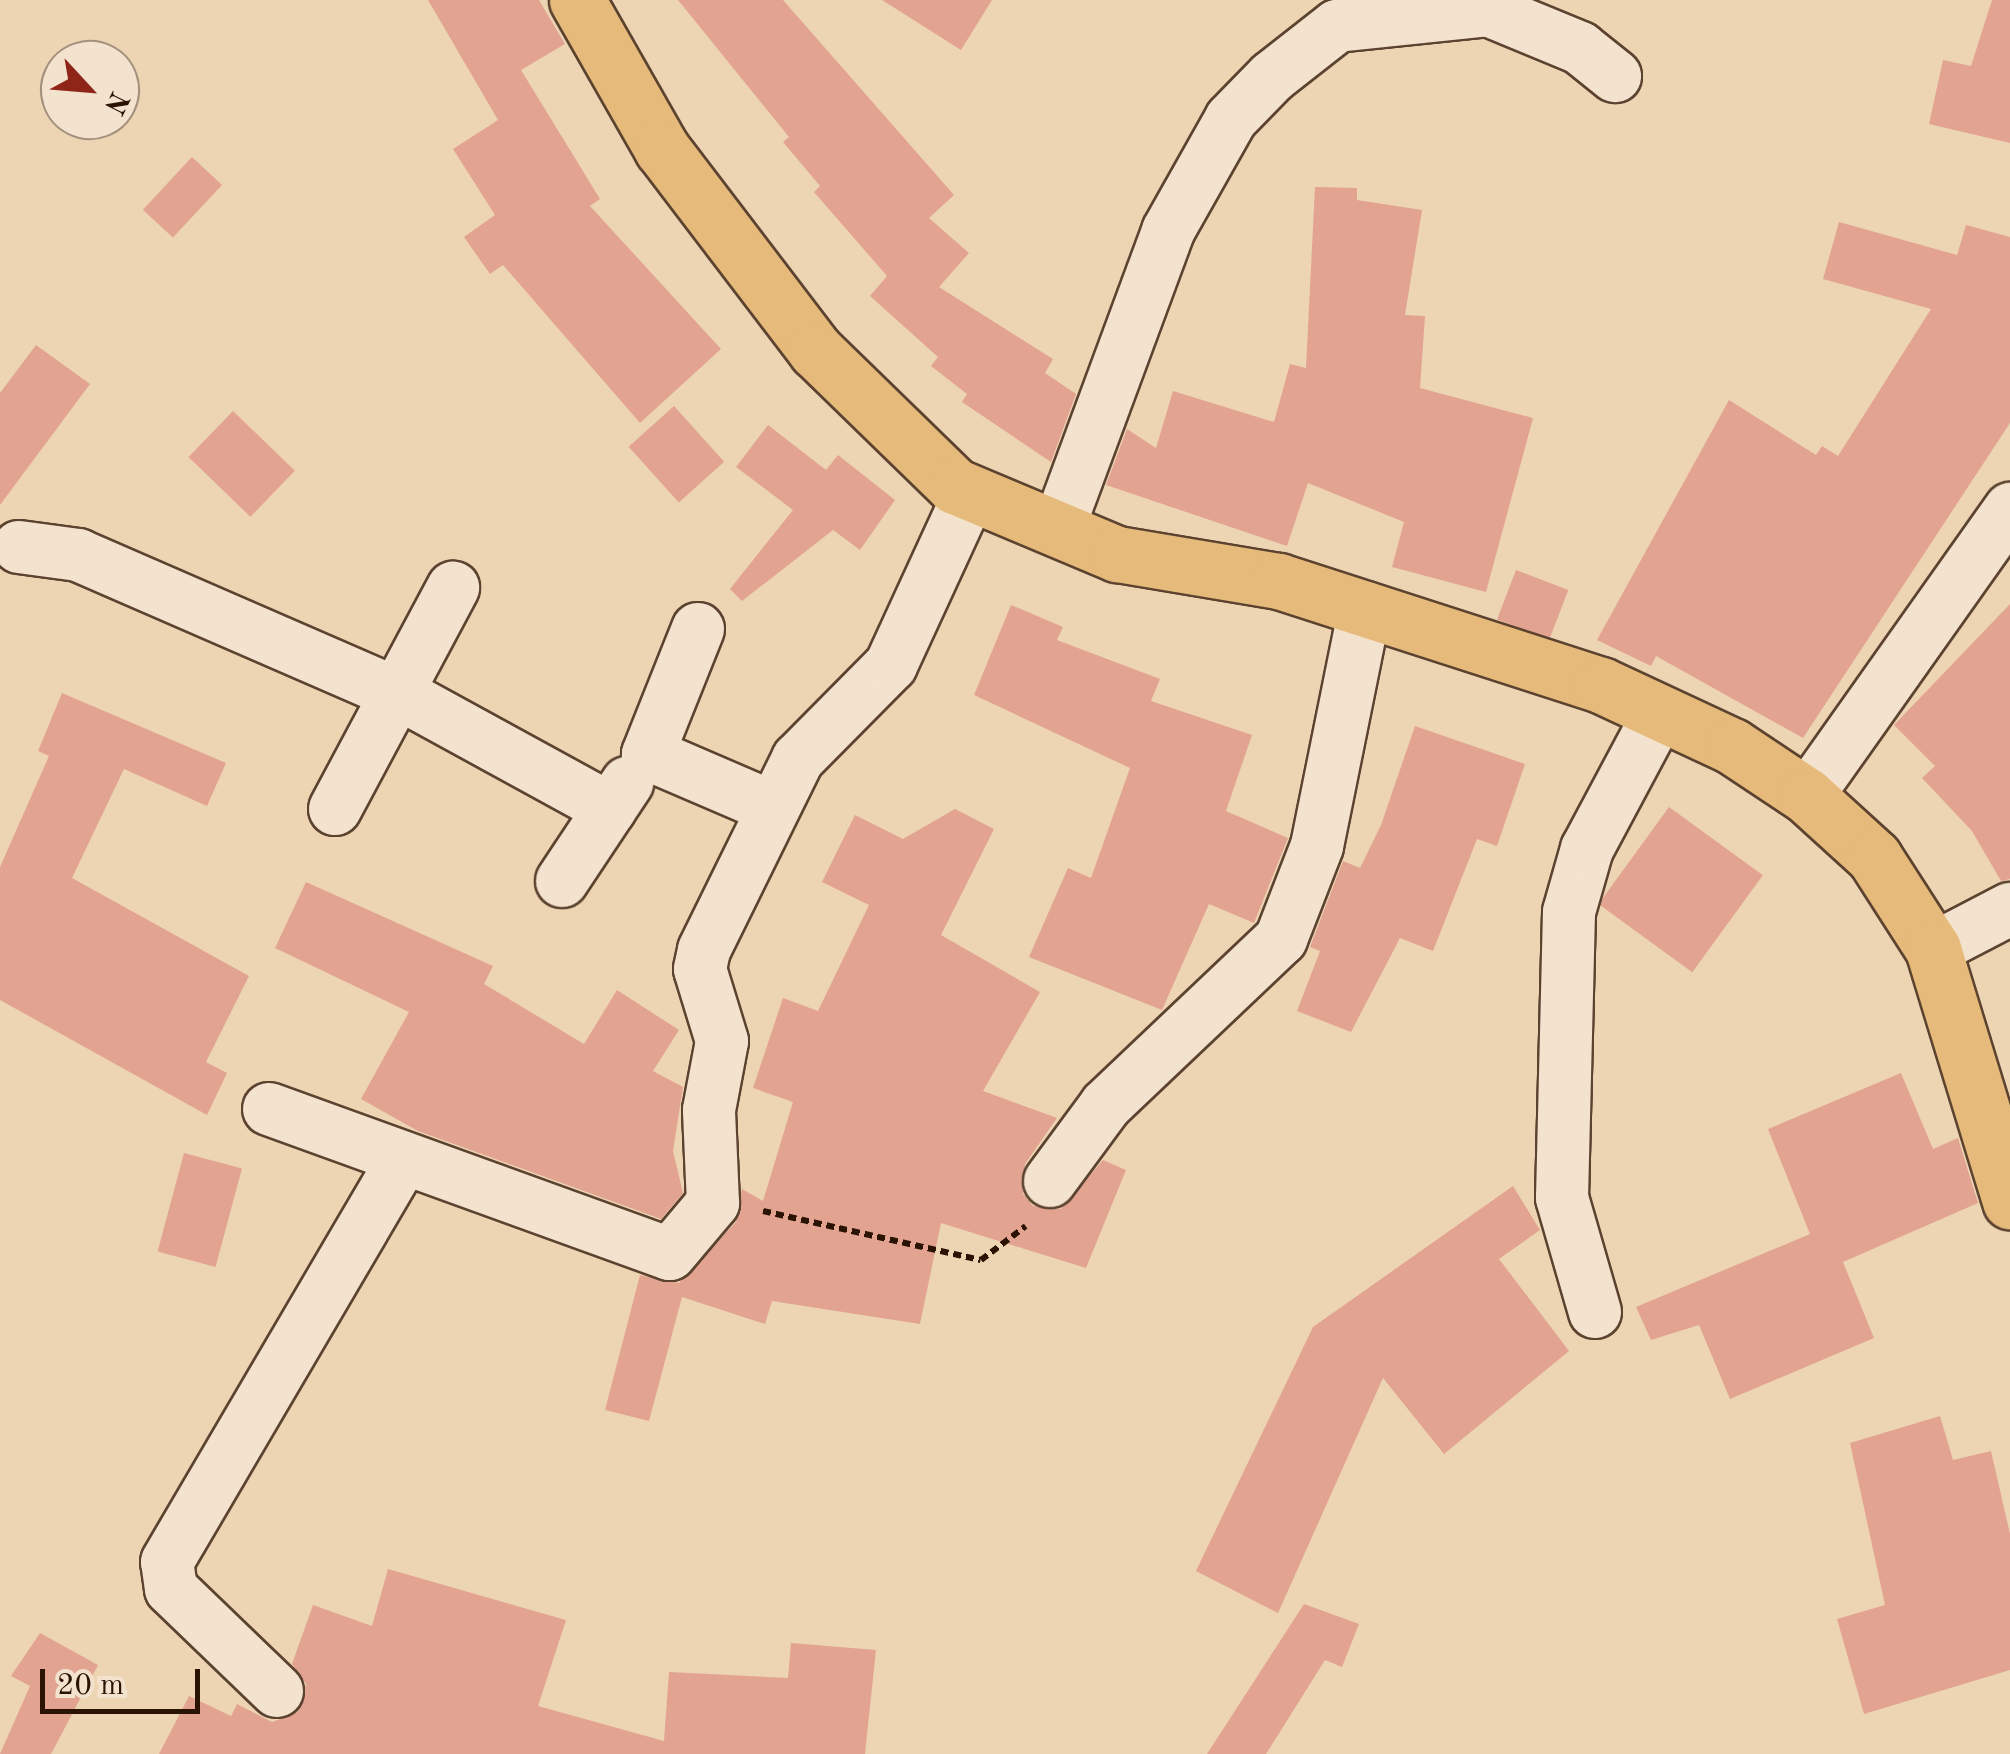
<!DOCTYPE html>
<style>
body{margin:0}
#map{position:relative;width:2010px;height:1754px;overflow:hidden;background:#edd4b3;font-family:"Old Standard TT",serif}
div>[style]{position:absolute}
.building>*{inset:0;background:#e2a491;transform-origin:0 0}
.path>*{height:6px;margin-top:-3px;transform-origin:0;background:repeating-linear-gradient(90deg,#2b1304 0 8px,transparent 0 13px)}
.roads{filter:drop-shadow(2px 0 #5c4330) drop-shadow(-2px 0 #5c4330) drop-shadow(0 2px #5c4330) drop-shadow(0 -2px #5c4330)}
.minor>*{height:52px;margin:-26px;padding:0 26px;transform-origin:26px;border-radius:26px;background:#f3e3ce}
.trunk>*{height:55px;margin:-27.5px;padding:0 27.5px;transform-origin:27.5px;border-radius:27.5px;background:#e6ba7a}
span{translate:-50% -50%;white-space:nowrap;text-align:center;line-height:1.15;-webkit-text-stroke:10px #f3e3ce;paint-order:stroke}
.north{position:absolute;left:40px;top:40px;width:100px;height:100px;box-sizing:border-box;background:#f3e3ce;border:2px solid #a3907d;border-radius:50%;rotate:116deg;font-size:28px;font-weight:700;line-height:40px;text-align:center;color:#2b1304}
.north::after{content:'';display:block;margin:auto;width:35px;height:45px;background:#8f2418;clip-path:polygon(50% 0,100% 100%,50% 72%,0 100%)}
.scale{position:absolute;left:40px;top:1669px;width:160px;height:45px;box-sizing:border-box;border:5px solid #2b1304;border-top:0;padding-left:12px;font-size:30px;line-height:35px;white-space:nowrap;color:#2b1304;-webkit-text-stroke:8px #f3e3ce;paint-order:stroke}
</style>
<div id="map">
<div class="building">
<div style="clip-path:polygon(428px 0,539px 0,565px 44px,521px 70px,600px 199px,590px 206px,721px 349px,640px 423px,503px 265px,490px 274px,464px 237px,495px 215px,453px 149px,498px 120px)"></div>
<div style="clip-path:polygon(678px 0,783px 0,954px 195px,929px 218px,969px 253px,939px 287px,1053px 359px,1045px 373px,1076px 394px,1051px 462px,962px 402px,967px 394px,931px 366px,938px 357px,870px 296px,887px 276px,814px 192px,820px 186px,783px 142px,789px 137px)"></div>
<div style="clip-path:polygon(882px 0,992px 0,961px 50px)"></div>
<div style="clip-path:polygon(1992px 0,2010px 0,2010px 143px,1929px 124px,1943px 60px,1971px 66px)"></div>
<div style="left:192px;top:157px;width:41px;height:72px;rotate:43deg"></div>
<div style="clip-path:polygon(1315px 187px,1357px 188px,1357px 200px,1422px 210px,1405px 315px,1425px 316px,1420px 388px,1533px 418px,1486px 592px,1392px 567px,1404px 522px,1308px 483px,1287px 546px,1106px 485px,1127px 429px,1156px 448px,1173px 391px,1274px 422px,1290px 364px,1306px 368px)"></div>
<div style="clip-path:polygon(1839px 222px,1957px 255px,1966px 225px,2010px 237px,2010px 423px,1803px 738px,1656px 656px,1651px 666px,1597px 640px,1729px 400px,1816px 455px,1822px 446px,1838px 456px,1931px 309px,1823px 279px)"></div>
<div style="clip-path:polygon(36px 345px,90px 384px,0 505px,0 393px)"></div>
<div style="left:674px;top:406px;width:75px;height:61px;rotate:48deg"></div>
<div style="left:233px;top:411px;width:86px;height:64px;rotate:44deg"></div>
<div style="clip-path:polygon(768px 425px,826px 470px,838px 455px,895px 500px,860px 550px,833px 530px,742px 601px,730px 589px,793px 510px,736px 467px)"></div>
<div style="left:1516px;top:570px;width:56px;height:53px;rotate:21deg"></div>
<div style="clip-path:polygon(2010px 604px,2010px 879px,2001px 881px,1972px 831px,1922px 778px,1935px 766px,1894px 725px)"></div>
<div style="clip-path:polygon(1011px 605px,1063px 627px,1057px 640px,1160px 679px,1151px 701px,1252px 735px,1226px 811px,1288px 838px,1254px 923px,1209px 904px,1162px 1010px,1029px 957px,1068px 868px,1091px 878px,1130px 768px,974px 695px)"></div>
<div style="clip-path:polygon(62px 693px,226px 763px,207px 806px,124px 769px,72px 878px,249px 976px,206px 1062px,227px 1073px,207px 1115px,0 1000px,0 867px,49px 756px,38px 751px)"></div>
<div style="clip-path:polygon(1415px 726px,1525px 764px,1497px 846px,1477px 839px,1433px 951px,1400px 938px,1351px 1032px,1297px 1011px,1320px 951px,1310px 947px,1343px 861px,1360px 868px,1381px 825px)"></div>
<div style="left:1669px;top:807px;width:116px;height:120px;rotate:36deg"></div>
<div style="clip-path:polygon(955px 809px,994px 829px,941px 935px,1040px 992px,983px 1091px,1057px 1118px,1025px 1164px,1023px 1194px,1033px 1206px,1061px 1209px,1103px 1160px,1126px 1170px,1086px 1268px,941px 1223px,920px 1324px,772px 1301px,765px 1324px,682px 1297px,649px 1421px,605px 1410px,640px 1275px,679px 1283px,736px 1222px,742px 1189px,763px 1201px,793px 1102px,753px 1088px,783px 998px,818px 1011px,869px 905px,822px 882px,855px 815px,903px 839px)"></div>
<div style="clip-path:polygon(306px 882px,493px 966px,484px 984px,584px 1044px,617px 990px,679px 1030px,653px 1071px,683px 1087px,673px 1151px,683px 1193px,661px 1219px,418px 1131px,361px 1099px,409px 1012px,275px 948px)"></div>
<div style="clip-path:polygon(1901px 1073px,1933px 1149px,1958px 1138px,1978px 1203px,1843px 1262px,1874px 1338px,1730px 1399px,1699px 1325px,1651px 1340px,1636px 1307px,1810px 1234px,1768px 1129px)"></div>
<div style="left:184px;top:1153px;width:60px;height:102px;rotate:15deg"></div>
<div style="clip-path:polygon(1513px 1186px,1540px 1230px,1499px 1259px,1569px 1351px,1444px 1454px,1383px 1378px,1278px 1613px,1196px 1571px,1313px 1327px)"></div>
<div style="clip-path:polygon(1940px 1416px,1953px 1460px,1991px 1451px,2010px 1534px,2010px 1670px,1864px 1714px,1837px 1619px,1885px 1605px,1850px 1443px)"></div>
<div style="clip-path:polygon(388px 1569px,566px 1620px,538px 1706px,664px 1741px,669px 1672px,788px 1678px,791px 1643px,876px 1650px,865px 1754px,159px 1754px,189px 1696px,231px 1716px,237px 1704px,272px 1722px,298px 1712px,306px 1684px,292px 1664px,313px 1605px,372px 1626px)"></div>
<div style="clip-path:polygon(1304px 1604px,1359px 1624px,1342px 1667px,1325px 1660px,1266px 1754px,1207px 1754px)"></div>
<div style="clip-path:polygon(40px 1633px,98px 1665px,51px 1754px,0 1754px,30px 1686px,11px 1676px)"></div>
</div>
<div class="path">
<div style="left:763px;top:1211px;width:223px;rotate:12.7deg"></div>
<div style="left:981px;top:1260px;width:56px;rotate:-37.1deg"></div>
</div>
<div class="roads">
<div class="minor">
<div style="left:1058px;top:529px;width:318px;rotate:-69.7deg"></div>
<div style="left:1168px;top:231px;width:129px;rotate:-60.6deg"></div>
<div style="left:1231px;top:119px;width:59px;rotate:-45.7deg"></div>
<div style="left:1272px;top:77px;width:83px;rotate:-38.1deg"></div>
<div style="left:1337px;top:26px;width:152px;rotate:-6deg"></div>
<div style="left:1488px;top:10px;width:100px;rotate:22.4deg"></div>
<div style="left:1580px;top:48px;width:45px;rotate:38.7deg"></div>
<div style="left:19px;top:547px;width:60px;rotate:7.7deg"></div>
<div style="left:78px;top:555px;width:363px;rotate:23.5deg"></div>
<div style="left:411px;top:700px;width:227px;rotate:28.7deg"></div>
<div style="left:698px;top:629px;width:135px;rotate:111.8deg"></div>
<div style="left:648px;top:754px;width:132px;rotate:23.3deg"></div>
<div style="left:1807px;top:796px;width:352px;rotate:-54.7deg"></div>
<div style="left:335px;top:809px;width:251px;rotate:-61.9deg"></div>
<div style="left:562px;top:881px;width:118px;rotate:-56.4deg"></div>
<div style="left:1933px;top:949px;width:87px;rotate:-27.5deg"></div>
<div style="left:269px;top:1109px;width:426px;rotate:19.9deg"></div>
<div style="left:670px;top:1254px;width:67px;rotate:-49.9deg"></div>
<div style="left:713px;top:1203px;width:93px;rotate:-92.5deg"></div>
<div style="left:709px;top:1110px;width:70px;rotate:-79.3deg"></div>
<div style="left:722px;top:1041px;width:75px;rotate:-107deg"></div>
<div style="left:700px;top:969px;width:19px;rotate:-78deg"></div>
<div style="left:704px;top:950px;width:213px;rotate:-63.8deg"></div>
<div style="left:798px;top:759px;width:132px;rotate:-45.3deg"></div>
<div style="left:891px;top:665px;width:189px;rotate:-65.3deg"></div>
<div style="left:1050px;top:1181px;width:94px;rotate:-53.6deg"></div>
<div style="left:1106px;top:1105px;width:241px;rotate:-43.5deg"></div>
<div style="left:1281px;top:939px;width:100px;rotate:-68.8deg"></div>
<div style="left:1317px;top:846px;width:243px;rotate:-78.6deg"></div>
<div style="left:1595px;top:1312px;width:119px;rotate:-106.1deg"></div>
<div style="left:1562px;top:1198px;width:286px;rotate:-88.6deg"></div>
<div style="left:1569px;top:912px;width:66px;rotate:-74.1deg"></div>
<div style="left:1587px;top:849px;width:155px;rotate:-61.9deg"></div>
<div style="left:277px;top:1691px;width:147px;rotate:-136.1deg"></div>
<div style="left:171px;top:1589px;width:27px;rotate:-98deg"></div>
<div style="left:167px;top:1562px;width:463px;rotate:-59.6deg"></div>
</div>
<div class="trunk">
<div style="left:577px;top:0;width:172px;rotate:60.3deg"></div>
<div style="left:662px;top:149px;width:254px;rotate:52.7deg"></div>
<div style="left:816px;top:351px;width:194px;rotate:44.2deg"></div>
<div style="left:955px;top:486px;width:176px;rotate:22.8deg"></div>
<div style="left:1117px;top:554px;width:164px;rotate:9.5deg"></div>
<div style="left:1279px;top:581px;width:338px;rotate:17.9deg"></div>
<div style="left:1601px;top:685px;width:145px;rotate:25deg"></div>
<div style="left:1732px;top:746px;width:90px;rotate:33.7deg"></div>
<div style="left:1807px;top:796px;width:91px;rotate:42.3deg"></div>
<div style="left:1874px;top:857px;width:109px;rotate:57.3deg"></div>
<div style="left:1933px;top:949px;width:264px;rotate:73deg"></div>
</div>
</div>
<div class="north">N</div>
<div class="scale">20 m</div>
</div>
